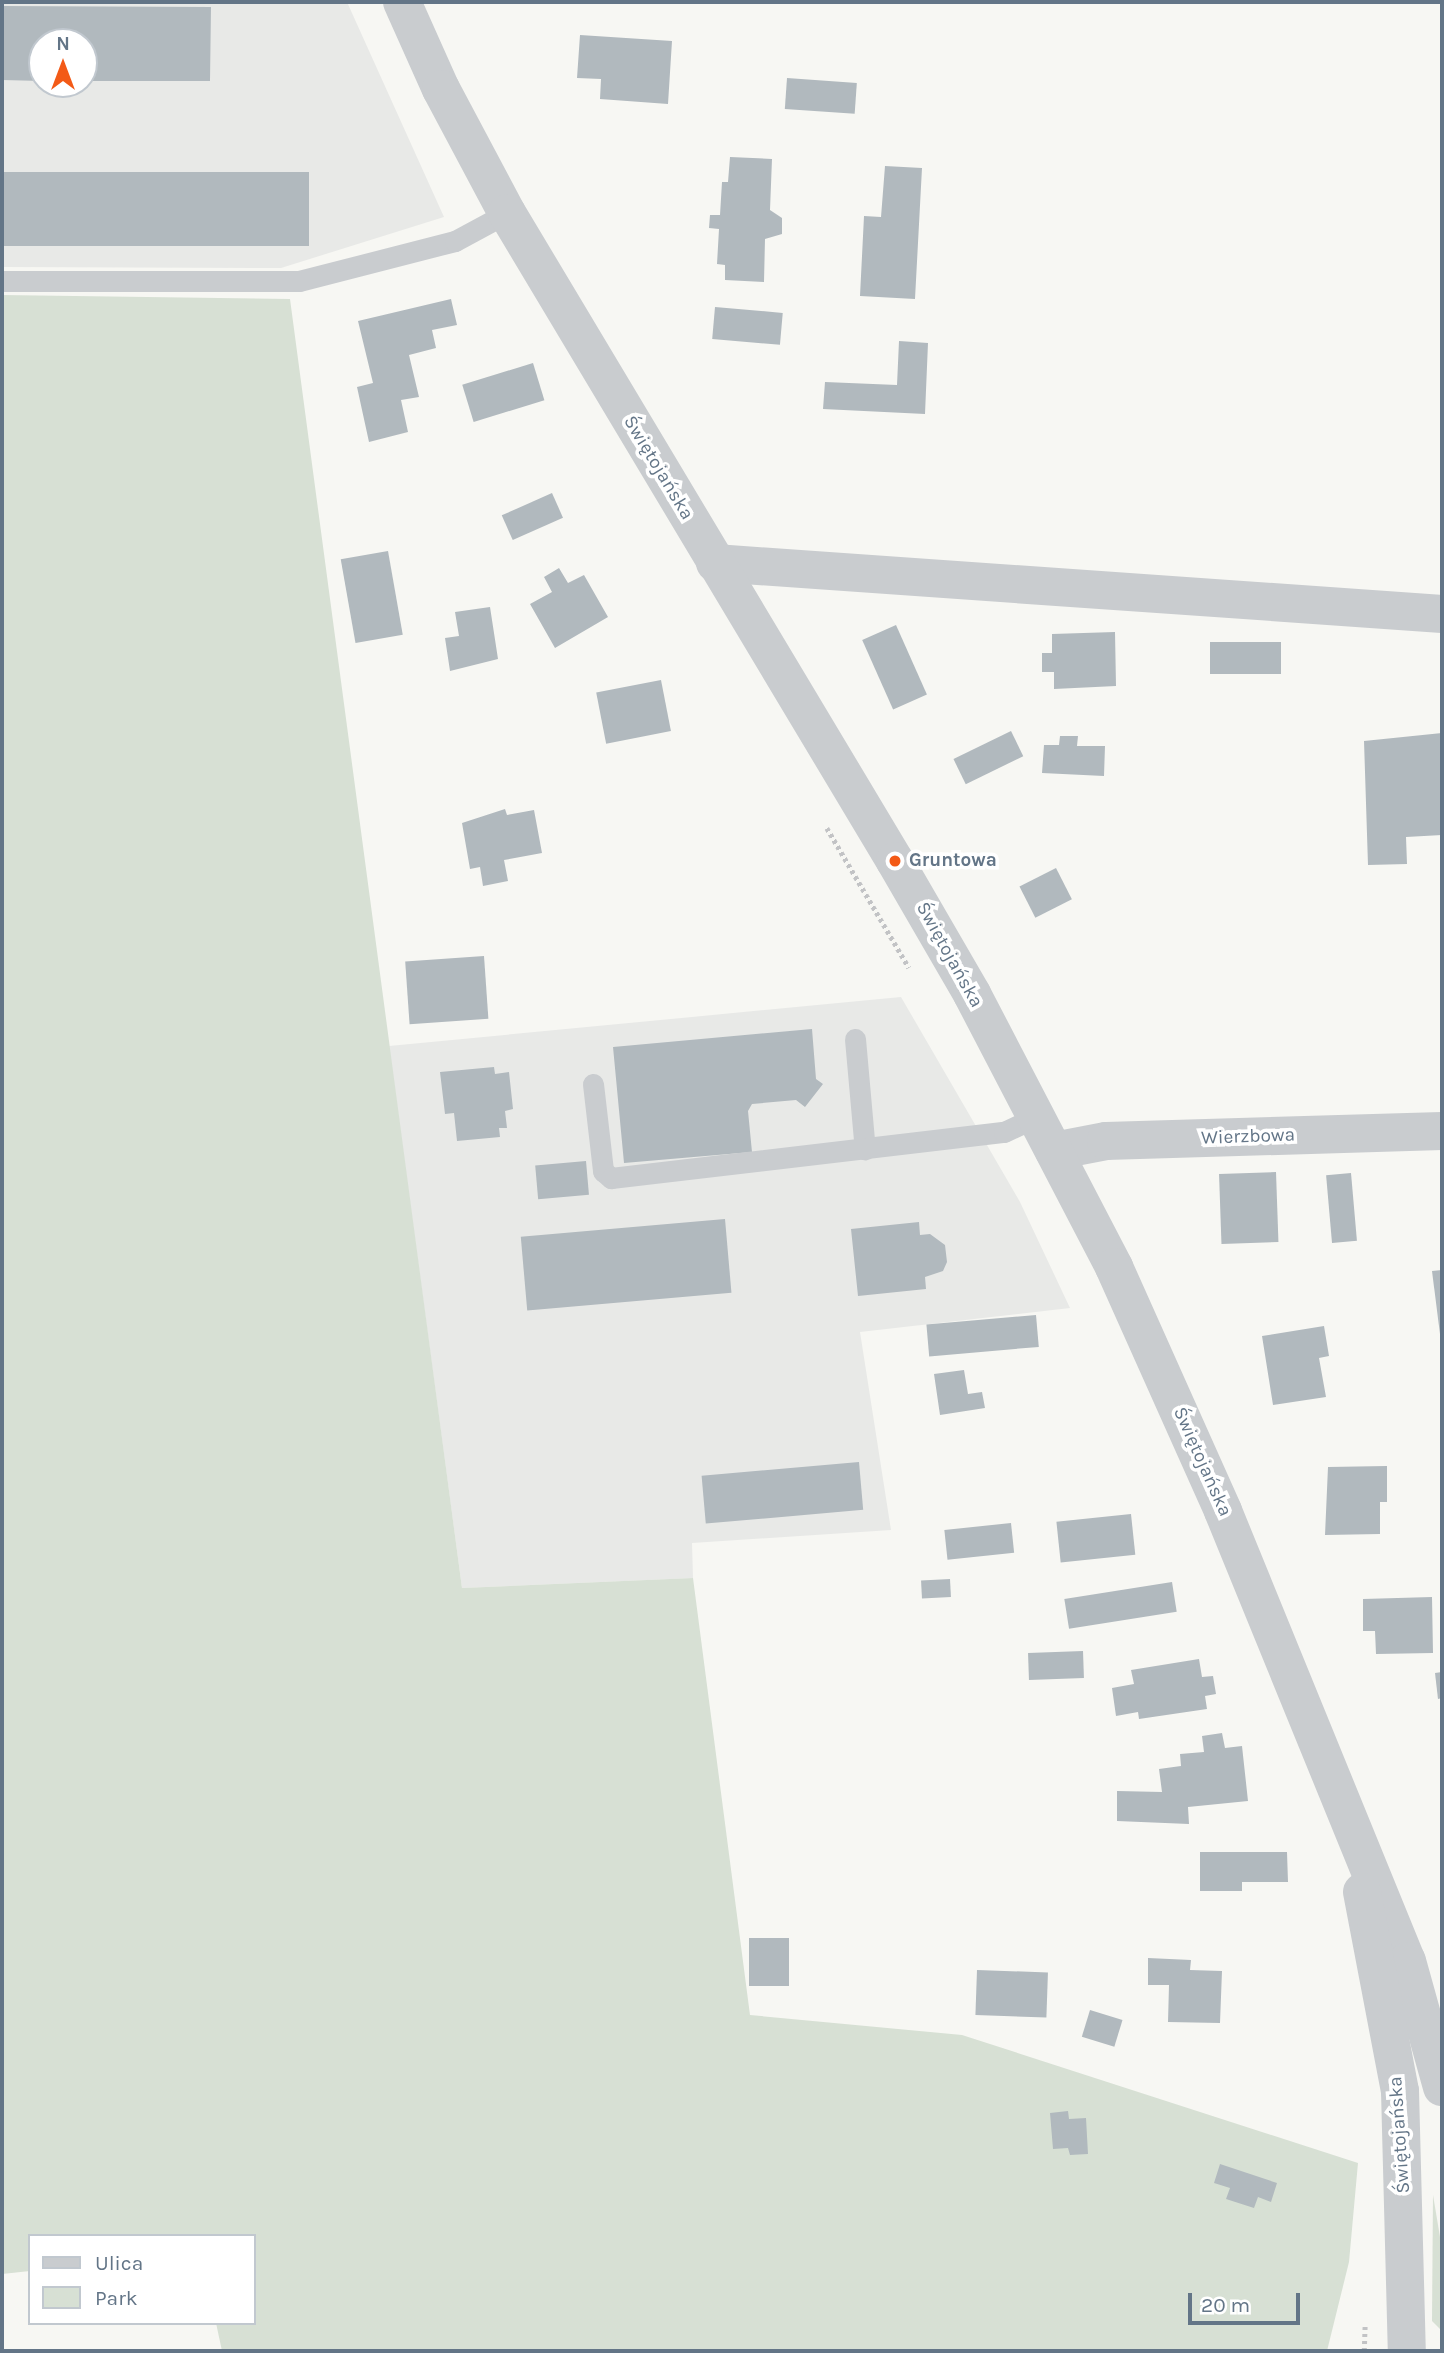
<!DOCTYPE html>
<meta charset="utf-8">
<style>
body{margin:0}
#map{position:relative;width:1444px;height:2353px;overflow:hidden;background:#f7f7f3;font-family:Karla,sans-serif}
div>[style]{position:absolute}
.built>*{inset:0;background:#e8e9e7}
.green>*{inset:0;background:#d7e0d4}
.building>*{inset:0;background:#b1b9be;transform-origin:0 0}
.path>*{height:4.5px;margin-top:-2.25px;transform-origin:0;background:repeating-linear-gradient(90deg,#c2c3c5 0 3.5px,transparent 0 7px)}
.service>*{height:21px;margin:-10.5px;padding:0 10.5px;transform-origin:10.5px;border-radius:10.5px;background:#c9cccf}
.minor>*{height:38px;margin:-19px;padding:0 19px;transform-origin:19px;border-radius:19px;background:#c9cccf}
.tertiary>*{height:38px;margin:-19px;padding:0 19px;transform-origin:19px;border-radius:19px;background:#c9cccf}
.dots>*{width:19px;height:19px;translate:-50% -50%;box-sizing:border-box;border:4px solid #fff;border-radius:50%}
span{translate:-50% -50%;white-space:nowrap;text-align:center;line-height:1.15;-webkit-text-stroke:7px #fff;paint-order:stroke}
.street-label{font-size:19px;color:#637587}
.poi-label{font-size:19px;color:#637587;font-weight:700}
.left{translate:0 -50%;text-align:left}
.frame{position:absolute;inset:0;border:4px solid #637587;pointer-events:none}
.legend{position:absolute;left:28px;top:2234px;width:228px;height:91px;box-sizing:border-box;background:#fff;border:2px solid #c1c8cf;margin:0;padding:9px 12px;list-style:none;font-size:21px;color:#637587}
.legend li{display:flex;align-items:center;gap:14px;height:35px}
.legend b{width:35px;border:2px solid #c1c8cf}
.north{position:absolute;left:28px;top:28px;width:70px;height:70px;box-sizing:border-box;background:#fff;border:2px solid #c1c8cf;border-radius:50%;rotate:0deg;font-size:19px;font-weight:700;line-height:28px;text-align:center;color:#637587}
.north::after{content:'';display:block;margin:auto;width:24px;height:32px;background:#f35a17;clip-path:polygon(50% 0,100% 100%,50% 72%,0 100%)}
.scale{position:absolute;left:1188px;top:2293px;width:112px;height:32px;box-sizing:border-box;border:4px solid #637587;border-top:0;padding-left:9px;font-size:21px;line-height:24px;white-space:nowrap;color:#637587;-webkit-text-stroke:5px #fff;paint-order:stroke}
</style>
<div id="map">
<div class="built">
<div style="clip-path:polygon(evenodd,2px 2px,347px 2px,444px 217px,281px 268px,2px 267px,2px 2px,42px 42px,84px 42px,84px 84px,42px 84px,42px 42px)"></div>
<div style="clip-path:polygon(901px 997px,1020px 1202px,1070px 1308px,860px 1332px,891px 1530px,692px 1543px,693px 1578px,462px 1588px,389px 1046px)"></div>
</div>
<div class="green">
<div style="clip-path:polygon(2px 295px,290px 299px,462px 1588px,693px 1578px,750px 2015px,962px 2035px,1358px 2163px,1349px 2262px,1327px 2351px,222px 2351px,216px 2323px,254px 2323px,254px 2236px,30px 2236px,30px 2271px,2px 2274px)"></div>
<div style="clip-path:polygon(1433px 2195px,1442px 2249px,1440px 2329px,1432px 2321px)"></div>
</div>
<div class="building">
<div style="clip-path:polygon(2px 6px,211px 7px,210px 81px,84px 81px,84px 42px,42px 42px,42px 81px,2px 80px)"></div>
<div style="clip-path:polygon(580px 35px,672px 41px,668px 104px,600px 99px,601px 79px,577px 78px)"></div>
<div style="left:787px;top:78px;width:70px;height:31px;rotate:4deg"></div>
<div style="clip-path:polygon(730px 157px,772px 159px,770px 210px,782px 218px,782px 234px,765px 239px,764px 282px,725px 280px,725px 265px,717px 264px,719px 229px,709px 228px,710px 215px,720px 215px,722px 182px,728px 182px)"></div>
<div style="clip-path:polygon(885px 166px,922px 168px,915px 299px,860px 296px,864px 216px,881px 217px)"></div>
<div style="left:2px;top:172px;width:307px;height:74px"></div>
<div style="clip-path:polygon(451px 299px,457px 325px,432px 330px,436px 348px,409px 355px,419px 397px,401px 400px,408px 432px,369px 442px,357px 387px,373px 383px,358px 321px)"></div>
<div style="left:715px;top:307px;width:68px;height:32px;rotate:5deg"></div>
<div style="clip-path:polygon(899px 341px,928px 343px,925px 414px,823px 409px,825px 382px,897px 385px)"></div>
<div style="left:533px;top:363px;width:39px;height:74px;rotate:73deg"></div>
<div style="left:552px;top:493px;width:27px;height:55px;rotate:66deg"></div>
<div style="left:388px;top:551px;width:85px;height:48px;rotate:80deg"></div>
<div style="clip-path:polygon(559px 568px,568px 583px,584px 575px,608px 617px,555px 648px,530px 604px,552px 592px,544px 577px)"></div>
<div style="clip-path:polygon(490px 607px,498px 659px,450px 671px,445px 638px,459px 636px,455px 612px)"></div>
<div style="left:896px;top:625px;width:76px;height:37px;rotate:66deg"></div>
<div style="clip-path:polygon(1115px 632px,1116px 686px,1054px 689px,1054px 672px,1042px 672px,1042px 653px,1052px 653px,1052px 634px)"></div>
<div style="left:1210px;top:642px;width:71px;height:32px"></div>
<div style="left:661px;top:680px;width:52px;height:66px;rotate:79deg"></div>
<div style="left:1011px;top:731px;width:28px;height:64px;rotate:64deg"></div>
<div style="clip-path:polygon(1442px 733px,1442px 835px,1406px 837px,1407px 864px,1368px 865px,1364px 741px)"></div>
<div style="clip-path:polygon(1060px 736px,1078px 736px,1077px 746px,1105px 746px,1104px 776px,1042px 773px,1044px 745px,1059px 745px)"></div>
<div style="clip-path:polygon(505px 809px,507px 815px,534px 810px,542px 853px,504px 860px,508px 881px,483px 886px,480px 867px,470px 869px,462px 823px)"></div>
<div style="left:1056px;top:868px;width:35px;height:41px;rotate:63deg"></div>
<div style="left:484px;top:956px;width:63px;height:79px;rotate:86deg"></div>
<div style="clip-path:polygon(812px 1029px,816px 1079px,823px 1084px,805px 1107px,796px 1100px,752px 1104px,748px 1111px,752px 1152px,624px 1163px,613px 1047px)"></div>
<div style="clip-path:polygon(494px 1067px,495px 1074px,509px 1072px,513px 1109px,505px 1111px,507px 1128px,499px 1128px,500px 1137px,457px 1141px,454px 1113px,445px 1114px,440px 1072px)"></div>
<div style="left:586px;top:1161px;width:34px;height:51px;rotate:85deg"></div>
<div style="left:1276px;top:1172px;width:70px;height:57px;rotate:88deg"></div>
<div style="left:1351px;top:1173px;width:68px;height:25px;rotate:85deg"></div>
<div style="left:725px;top:1219px;width:74px;height:205px;rotate:85deg"></div>
<div style="clip-path:polygon(919px 1222px,920px 1235px,930px 1234px,945px 1245px,947px 1262px,943px 1271px,925px 1277px,926px 1289px,858px 1296px,851px 1229px)"></div>
<div style="clip-path:polygon(1442px 1270px,1442px 1342px,1441px 1342px,1432px 1271px)"></div>
<div style="left:1036px;top:1315px;width:32px;height:110px;rotate:85deg"></div>
<div style="clip-path:polygon(1324px 1326px,1329px 1356px,1319px 1358px,1326px 1397px,1273px 1405px,1262px 1336px)"></div>
<div style="clip-path:polygon(964px 1370px,968px 1394px,982px 1392px,985px 1408px,940px 1415px,934px 1374px)"></div>
<div style="left:859px;top:1462px;width:48px;height:158px;rotate:85deg"></div>
<div style="clip-path:polygon(1387px 1466px,1387px 1502px,1380px 1502px,1380px 1534px,1325px 1535px,1328px 1467px)"></div>
<div style="left:1131px;top:1514px;width:41px;height:75px;rotate:84deg"></div>
<div style="left:1011px;top:1523px;width:30px;height:67px;rotate:84deg"></div>
<div style="left:950px;top:1579px;width:18px;height:29px;rotate:87deg"></div>
<div style="left:1172px;top:1582px;width:30px;height:109px;rotate:81deg"></div>
<div style="clip-path:polygon(1432px 1597px,1433px 1653px,1376px 1654px,1375px 1631px,1363px 1631px,1363px 1599px)"></div>
<div style="left:1083px;top:1651px;width:27px;height:55px;rotate:88deg"></div>
<div style="clip-path:polygon(1199px 1659px,1202px 1677px,1213px 1676px,1216px 1694px,1205px 1696px,1207px 1709px,1139px 1719px,1138px 1712px,1116px 1716px,1112px 1688px,1134px 1684px,1131px 1670px)"></div>
<div style="clip-path:polygon(1442px 1672px,1442px 1698px,1438px 1699px,1435px 1673px)"></div>
<div style="clip-path:polygon(1222px 1733px,1225px 1748px,1242px 1746px,1248px 1801px,1188px 1807px,1189px 1824px,1117px 1821px,1117px 1791px,1162px 1792px,1159px 1769px,1181px 1766px,1180px 1754px,1204px 1752px,1202px 1736px)"></div>
<div style="clip-path:polygon(1200px 1852px,1287px 1852px,1288px 1882px,1242px 1882px,1242px 1891px,1200px 1891px)"></div>
<div style="left:749px;top:1938px;width:40px;height:48px"></div>
<div style="clip-path:polygon(1148px 1958px,1191px 1960px,1190px 1970px,1222px 1971px,1220px 2023px,1168px 2022px,1169px 1985px,1148px 1985px)"></div>
<div style="left:977px;top:1970px;width:71px;height:45px;rotate:2deg"></div>
<div style="left:1090px;top:2010px;width:34px;height:28px;rotate:17deg"></div>
<div style="clip-path:polygon(1068px 2111px,1069px 2119px,1086px 2118px,1088px 2154px,1070px 2155px,1068px 2148px,1053px 2149px,1050px 2113px)"></div>
<div style="clip-path:polygon(1220px 2164px,1277px 2183px,1271px 2202px,1258px 2197px,1254px 2208px,1226px 2199px,1230px 2188px,1214px 2183px)"></div>
</div>
<div class="path">
<div style="left:827px;top:828px;width:162px;rotate:59.6deg"></div>
<div style="left:1364px;top:2351px;width:26px;rotate:-88deg"></div>
</div>
<div class="service">
<div style="left:2px;top:281px;width:297px"></div>
<div style="left:299px;top:281px;width:161px;rotate:-14.4deg"></div>
<div style="left:455px;top:241px;width:59px;rotate:-28.3deg"></div>
<div style="left:855px;top:1039px;width:111px;rotate:84.9deg"></div>
<div style="left:593px;top:1084px;width:88px;rotate:83.4deg"></div>
<div style="left:603px;top:1171px;width:11px;rotate:41deg"></div>
<div style="left:611px;top:1178px;width:396px;rotate:-6.7deg"></div>
<div style="left:1004px;top:1132px;width:35px;rotate:-25deg"></div>
</div>
<div class="minor">
<div style="left:715px;top:563px;width:729px;rotate:4.01deg"></div>
<div style="left:1054px;top:1151px;width:53px;rotate:-10.9deg"></div>
<div style="left:1106px;top:1141px;width:336px;rotate:-1.7deg"></div>
</div>
<div class="tertiary">
<div style="left:402px;top:2px;width:95px;rotate:65.9deg"></div>
<div style="left:441px;top:89px;width:140px;rotate:62deg"></div>
<div style="left:507px;top:213px;width:755px;rotate:59.09deg"></div>
<div style="left:895px;top:861px;width:154px;rotate:59.9deg"></div>
<div style="left:972px;top:994px;width:308px;rotate:62.5deg"></div>
<div style="left:1114px;top:1267px;width:267px;rotate:65.9deg"></div>
<div style="left:1223px;top:1511px;width:486px;rotate:67.8deg"></div>
<div style="left:1407px;top:1961px;width:131px;rotate:74.5deg"></div>
<div style="left:1362px;top:1892px;width:203px;rotate:79.2deg"></div>
<div style="left:1400px;top:2091px;width:260px;rotate:88.5deg"></div>
</div>
<div class="dots">
<div style="left:895px;top:861px;background:#f35a17"></div>
</div>
<div class="street-label">
<span style="left:658px;top:468px;rotate:59deg">Świętojańska</span>
<span style="left:949px;top:955px;rotate:61deg">Świętojańska</span>
<span style="left:1248px;top:1137px;rotate:-2deg">Wierzbowa</span>
<span style="left:1202px;top:1462px;rotate:66deg">Świętojańska</span>
<span style="left:1400px;top:2135px;rotate:-94deg">Świętojańska</span>
</div>
<div class="poi-label">
<span class="left" style="left:909px;top:861px">Gruntowa</span>
</div>
<div class="frame"></div>
<ul class="legend">
<li><b style="height:9px;background:#c9cccf"></b>Ulica</li>
<li><b style="height:19px;background:#d7e0d4"></b>Park</li>
</ul>
<div class="north">N</div>
<div class="scale">20 m</div>
</div>
